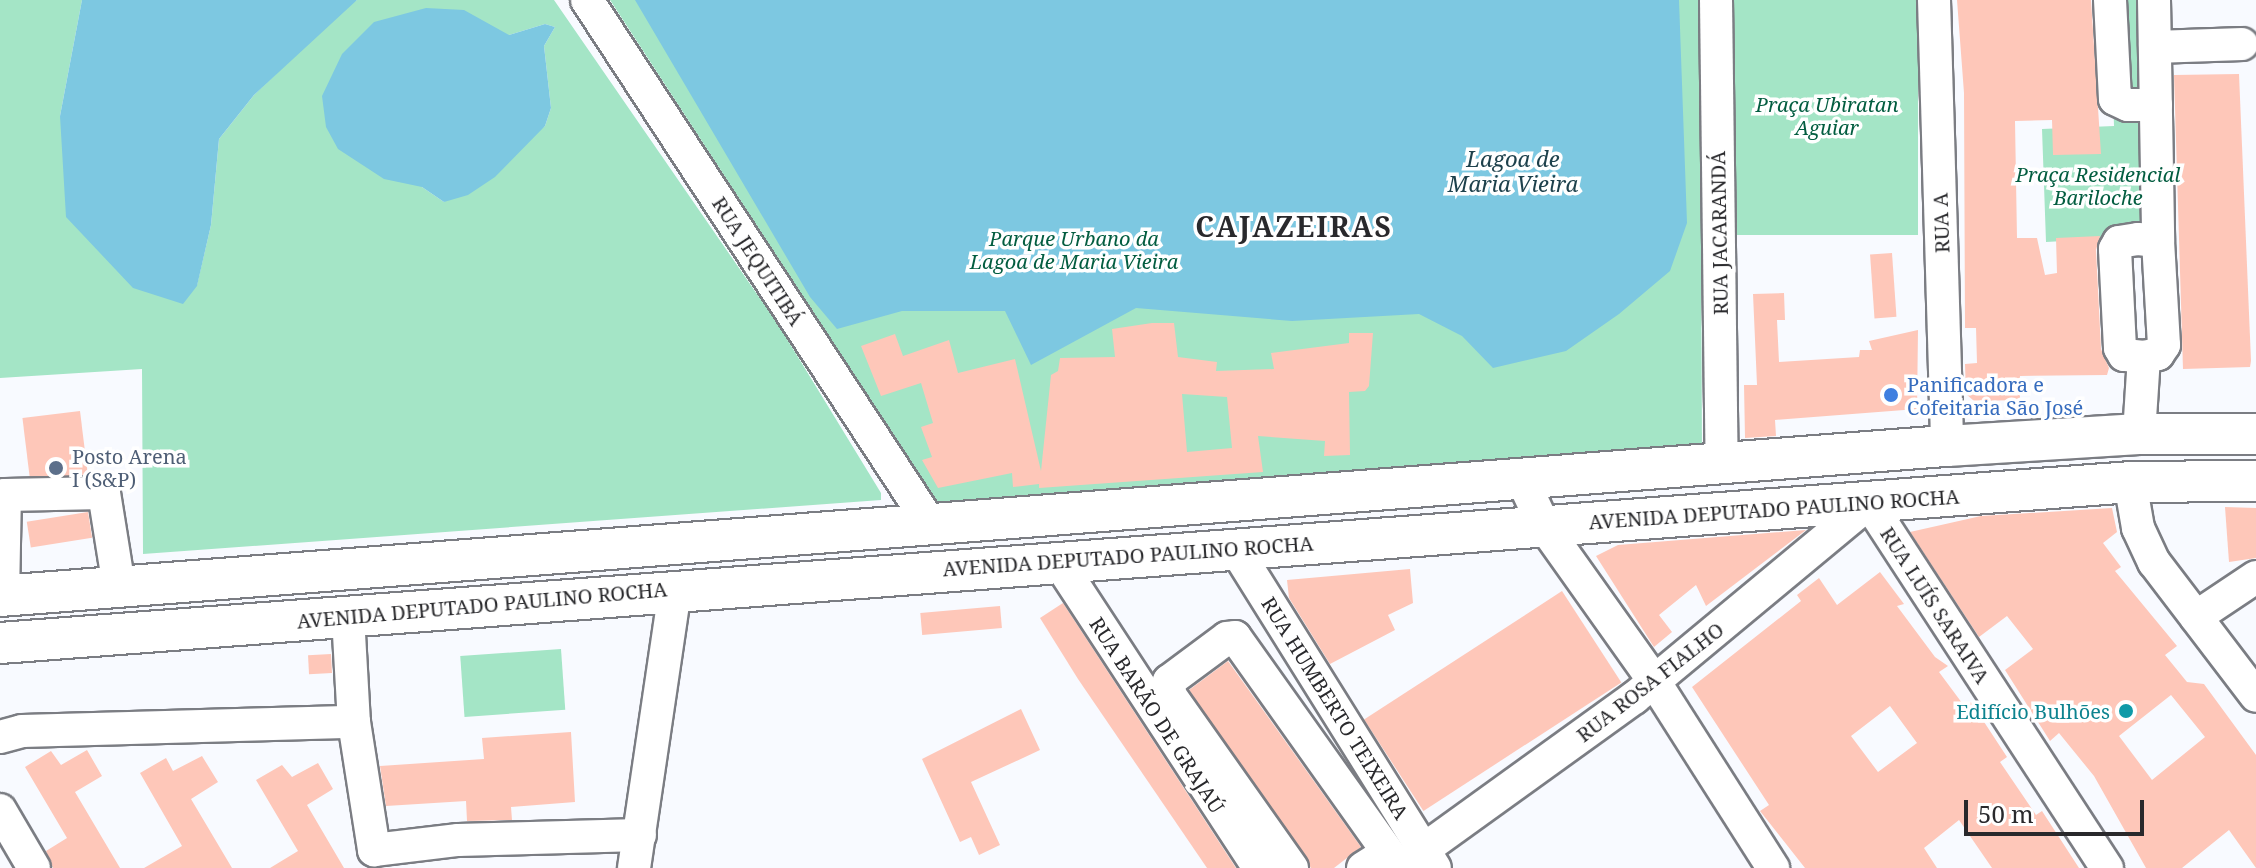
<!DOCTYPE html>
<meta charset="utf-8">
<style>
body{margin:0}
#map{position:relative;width:2256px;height:868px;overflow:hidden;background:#f8faff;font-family:"Noto Serif",serif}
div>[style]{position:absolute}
.green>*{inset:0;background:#a4e5c6;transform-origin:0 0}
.water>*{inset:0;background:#7dc8e1}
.building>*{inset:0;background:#fec7b9;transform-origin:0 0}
.roads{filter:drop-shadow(2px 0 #7b7d83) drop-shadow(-2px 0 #7b7d83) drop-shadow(0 2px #7b7d83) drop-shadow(0 -2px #7b7d83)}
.minor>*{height:32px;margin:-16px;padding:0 16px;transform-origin:16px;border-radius:16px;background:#fff}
.major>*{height:40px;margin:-20px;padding:0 20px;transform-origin:20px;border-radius:20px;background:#fff}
.dots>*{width:22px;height:22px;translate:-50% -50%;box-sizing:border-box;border:4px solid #fff;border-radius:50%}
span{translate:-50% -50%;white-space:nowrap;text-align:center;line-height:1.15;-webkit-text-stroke:7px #fff;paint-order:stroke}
.park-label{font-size:20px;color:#035d40;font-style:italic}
.street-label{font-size:20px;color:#29292c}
.shop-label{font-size:20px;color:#366cbe}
.left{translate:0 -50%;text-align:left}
.service-label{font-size:20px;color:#4e5e75}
.culture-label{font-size:20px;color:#0d838f}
.right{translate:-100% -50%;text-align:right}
.water-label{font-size:22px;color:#1e414c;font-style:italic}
.district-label{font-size:28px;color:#29292c;font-weight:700;letter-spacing:2px}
.scale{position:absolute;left:1964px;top:800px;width:180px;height:36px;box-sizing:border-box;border:4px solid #29292c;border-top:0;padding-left:10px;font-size:24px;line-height:28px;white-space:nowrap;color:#29292c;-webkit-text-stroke:6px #fff;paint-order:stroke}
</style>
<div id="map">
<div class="green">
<div style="clip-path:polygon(evenodd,0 0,82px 0,60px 116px,197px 285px,211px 225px,219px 139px,254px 95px,346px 7px,357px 0,554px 0,779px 326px,881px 493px,881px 500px,143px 554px,142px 369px,0 378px,0 0,545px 24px,555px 27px,544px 46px,551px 108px,545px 126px,444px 202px,422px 187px,509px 35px,545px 24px)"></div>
<div style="clip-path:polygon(610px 0,1700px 0,1702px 452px,951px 512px,936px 501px)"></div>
<div style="left:1733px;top:0;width:185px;height:235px"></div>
<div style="clip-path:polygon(2110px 0,2145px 0,2152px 236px,2046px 242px,2042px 129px,2114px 126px)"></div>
<div style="left:561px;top:649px;width:61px;height:101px;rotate:86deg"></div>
</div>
<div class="water">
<div style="clip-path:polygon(82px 0,357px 0,254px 95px,219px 139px,211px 225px,197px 286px,183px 304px,133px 288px,66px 217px,60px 116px)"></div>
<div style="clip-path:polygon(635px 0,1679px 0,1687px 223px,1670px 271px,1619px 314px,1566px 351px,1493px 368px,1462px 336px,1419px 314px,1292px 321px,1136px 308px,1031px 365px,1005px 311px,902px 311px,837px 329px,810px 297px)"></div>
<div style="clip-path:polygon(426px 8px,464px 10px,509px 35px,545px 24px,555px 27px,544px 46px,551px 108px,545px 126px,495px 177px,468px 195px,444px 202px,422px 187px,384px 179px,338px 149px,326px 127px,322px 96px,342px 54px,374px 22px)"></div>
</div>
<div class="building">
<div style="clip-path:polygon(1957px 0,2091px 0,2101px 154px,2053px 155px,2052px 120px,2015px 121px,2017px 238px,2037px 238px,2045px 275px,2057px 273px,2056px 238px,2100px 236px,2096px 250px,2101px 349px,2109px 368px,2107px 375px,2020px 376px,2020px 400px,1974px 401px,1966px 394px,1965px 364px,1977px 363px,1976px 328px,1965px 328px,1964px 93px)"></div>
<div style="clip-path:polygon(2239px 74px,2251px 361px,2250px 367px,2183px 369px,2174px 75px)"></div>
<div style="left:1892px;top:253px;width:64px;height:22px;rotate:86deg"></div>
<div style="clip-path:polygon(1784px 293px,1785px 320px,1777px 320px,1779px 362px,1859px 357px,1860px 350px,1872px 350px,1869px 341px,1918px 330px,1917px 409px,1775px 420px,1776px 436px,1745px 438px,1744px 385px,1757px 385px,1753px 294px)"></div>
<div style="clip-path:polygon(evenodd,1152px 323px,1174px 323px,1178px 357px,1217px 362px,1216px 371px,1274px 369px,1271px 353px,1349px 343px,1349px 333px,1373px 333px,1369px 386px,1365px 391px,1349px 392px,1350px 455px,1324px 456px,1325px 441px,1258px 436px,1263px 472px,1039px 488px,1039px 484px,1013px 487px,1012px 473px,938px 488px,922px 460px,932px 457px,921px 427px,933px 423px,921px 383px,881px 396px,861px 346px,895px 334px,903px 356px,949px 340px,958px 373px,1015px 359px,1041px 471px,1051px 375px,1058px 371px,1060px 358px,1115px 357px,1112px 329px,1152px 323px,1182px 394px,1227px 397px,1232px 448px,1187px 452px,1182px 394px)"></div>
<div style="left:80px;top:411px;width:64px;height:58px;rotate:83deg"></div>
<div style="clip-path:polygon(2225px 507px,2256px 508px,2256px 558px,2229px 562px)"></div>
<div style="clip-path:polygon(evenodd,2112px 508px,2117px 532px,2103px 543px,2121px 567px,2115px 571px,2177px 646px,2165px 655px,2187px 682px,2204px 684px,2256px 755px,2256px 868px,2229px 830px,2182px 868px,2146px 868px,2094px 776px,2059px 733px,2050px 741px,2005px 670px,2033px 649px,2007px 616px,1979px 637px,1910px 532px,1981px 516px,2112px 508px,2171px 695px,2205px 737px,2152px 780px,2119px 736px,2171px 695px)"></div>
<div style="left:88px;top:512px;width:26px;height:62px;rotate:81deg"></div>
<div style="clip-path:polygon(1806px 530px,1706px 606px,1696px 585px,1659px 615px,1672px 632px,1654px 647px,1596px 556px,1618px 545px)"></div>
<div style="clip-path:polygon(1410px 569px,1413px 603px,1388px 615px,1395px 630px,1330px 664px,1289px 598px,1287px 580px)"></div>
<div style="clip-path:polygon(evenodd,1880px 572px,1904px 604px,1897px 606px,1935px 657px,1948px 666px,1939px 672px,1965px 707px,1971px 702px,2007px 757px,2000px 762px,2036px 815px,2042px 811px,2079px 868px,1992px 868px,1959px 820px,1924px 848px,1937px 868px,1805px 868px,1760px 811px,1769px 805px,1692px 687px,1801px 601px,1797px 595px,1819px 578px,1837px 605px,1880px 572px,1890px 706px,1917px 743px,1878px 772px,1851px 736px,1890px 706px)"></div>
<div style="left:1562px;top:591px;width:109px;height:236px;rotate:57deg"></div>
<div style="clip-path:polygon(1063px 603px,1236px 868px,1207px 868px,1078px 679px,1040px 618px)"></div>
<div style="left:1000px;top:606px;width:22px;height:80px;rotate:85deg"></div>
<div style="left:331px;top:654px;width:19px;height:23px;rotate:87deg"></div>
<div style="clip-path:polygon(1228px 661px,1361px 847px,1334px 868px,1311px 868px,1189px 690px)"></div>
<div style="clip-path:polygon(1021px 709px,1040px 750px,971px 782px,1000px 845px,979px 855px,971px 837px,960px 842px,922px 759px)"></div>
<div style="clip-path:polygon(571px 732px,575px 802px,511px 807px,512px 820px,467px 821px,466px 801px,386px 806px,380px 766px,484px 759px,482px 738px)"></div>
<div style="clip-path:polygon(87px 750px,102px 776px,75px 792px,120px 868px,53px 868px,46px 851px,67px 838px,25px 767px,51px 751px,61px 765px)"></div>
<div style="clip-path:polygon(202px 756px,218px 782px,191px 799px,232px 868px,144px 868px,182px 846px,140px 773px,166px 758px,173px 771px)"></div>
<div style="clip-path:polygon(318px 763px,333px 789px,307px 805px,344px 868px,270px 868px,298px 851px,256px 780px,282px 765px,292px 777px)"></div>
</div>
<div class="roads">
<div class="minor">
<div style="left:587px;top:0;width:624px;rotate:56.77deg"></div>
<div style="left:1716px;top:0;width:466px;rotate:89.3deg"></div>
<div style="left:1934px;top:0;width:446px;rotate:88.3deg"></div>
<div style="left:2110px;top:0;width:99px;rotate:87.1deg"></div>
<div style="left:2115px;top:99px;width:14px;rotate:25deg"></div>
<div style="left:2128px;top:105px;width:28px"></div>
<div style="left:2154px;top:0;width:241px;rotate:89deg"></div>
<div style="left:2155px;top:47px;width:87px;rotate:-2deg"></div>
<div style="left:2138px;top:239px;width:20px;rotate:6deg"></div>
<div style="left:2158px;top:241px;width:104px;rotate:86.7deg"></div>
<div style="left:2164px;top:345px;width:11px;rotate:124deg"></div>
<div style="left:2158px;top:354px;width:14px;rotate:168deg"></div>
<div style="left:2144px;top:357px;width:20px;rotate:-174deg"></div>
<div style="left:2124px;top:355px;width:8px;rotate:-120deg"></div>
<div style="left:2120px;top:348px;width:99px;rotate:-92.9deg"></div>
<div style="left:2115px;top:249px;width:8px;rotate:-60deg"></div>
<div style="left:2119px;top:242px;width:19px;rotate:-9deg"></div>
<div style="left:2139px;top:434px;width:77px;rotate:-86.3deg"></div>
<div style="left:1523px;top:481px;width:50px;rotate:65deg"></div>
<div style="left:1544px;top:526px;width:190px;rotate:54.6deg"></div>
<div style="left:1654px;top:681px;width:222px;rotate:57.5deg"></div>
<div style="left:2130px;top:482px;width:47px;rotate:80.1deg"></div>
<div style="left:2138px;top:528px;width:38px;rotate:65deg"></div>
<div style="left:2154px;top:562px;width:168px;rotate:52.7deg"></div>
<div style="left:1235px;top:548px;width:377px;rotate:58deg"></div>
<div style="left:1058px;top:561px;width:367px;rotate:56.8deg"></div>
<div style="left:3px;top:596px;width:101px;rotate:-88.9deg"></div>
<div style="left:5px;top:495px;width:99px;rotate:-1.2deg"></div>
<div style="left:104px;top:493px;width:95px;rotate:80.9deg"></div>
<div style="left:348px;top:616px;width:106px;rotate:86.8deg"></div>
<div style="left:354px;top:722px;width:130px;rotate:81.1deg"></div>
<div style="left:374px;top:850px;width:85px;rotate:-6.8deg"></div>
<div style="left:458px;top:840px;width:182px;rotate:-1.6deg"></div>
<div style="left:2196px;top:617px;width:72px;rotate:-33.7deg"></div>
<div style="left:0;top:737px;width:23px;rotate:-15deg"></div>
<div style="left:22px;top:731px;width:332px;rotate:-1.6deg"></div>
<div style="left:0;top:810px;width:67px;rotate:59.6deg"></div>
<div style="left:634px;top:868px;width:281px;rotate:-81.6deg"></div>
<div style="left:1292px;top:868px;width:212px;rotate:-125.2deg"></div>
<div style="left:1170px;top:695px;width:14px;rotate:-94deg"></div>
<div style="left:1169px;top:681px;width:72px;rotate:-36.6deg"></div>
<div style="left:1227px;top:638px;width:8px;rotate:-7deg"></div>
<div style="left:1235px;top:637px;width:280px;rotate:54.6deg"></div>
<div style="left:1363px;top:868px;width:28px;rotate:-32deg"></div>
<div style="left:1398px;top:868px;width:291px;rotate:-35.8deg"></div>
<div style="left:1634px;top:698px;width:305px;rotate:-39.7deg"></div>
<div style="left:1869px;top:503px;width:436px;rotate:56.9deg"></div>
</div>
<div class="major">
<div style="left:0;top:596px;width:1953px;rotate:-4.41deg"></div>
<div style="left:1947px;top:446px;width:192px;rotate:-3.6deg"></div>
<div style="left:2139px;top:434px;width:117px"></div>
<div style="left:0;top:643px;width:2136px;rotate:-4.32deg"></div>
<div style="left:2130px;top:482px;width:126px;rotate:-0.5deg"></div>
</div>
</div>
<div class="dots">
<div style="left:1891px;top:395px;background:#3f7fe0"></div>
<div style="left:56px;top:468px;background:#5c6f8a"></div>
<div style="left:2126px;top:711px;background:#0f9aa8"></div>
</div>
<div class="park-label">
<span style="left:1827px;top:116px">Praça Ubiratan<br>Aguiar</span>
<span style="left:2098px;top:186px">Praça Residencial<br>Bariloche</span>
<span style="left:1074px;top:250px">Parque Urbano da<br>Lagoa de Maria Vieira</span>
</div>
<div class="street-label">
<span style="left:1941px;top:223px;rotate:-92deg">RUA A</span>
<span style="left:1719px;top:233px;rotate:-91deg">RUA JACARANDÁ</span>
<span style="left:758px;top:261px;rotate:57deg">RUA JEQUITIBÁ</span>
<span style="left:1774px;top:509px;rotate:-4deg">AVENIDA DEPUTADO PAULINO ROCHA</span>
<span style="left:1128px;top:556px;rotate:-4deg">AVENIDA DEPUTADO PAULINO ROCHA</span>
<span style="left:482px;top:605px;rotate:-5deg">AVENIDA DEPUTADO PAULINO ROCHA</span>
<span style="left:1935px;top:605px;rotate:57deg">RUA LUÍS SARAIVA</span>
<span style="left:1650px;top:682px;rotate:-38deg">RUA ROSA FIALHO</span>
<span style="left:1335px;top:708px;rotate:58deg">RUA HUMBERTO TEIXEIRA</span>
<span style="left:1157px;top:715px;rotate:57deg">RUA BARÃO DE GRAJAÚ</span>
</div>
<div class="shop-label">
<span class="left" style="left:1907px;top:396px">Panificadora e<br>Cofeitaria São José</span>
</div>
<div class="service-label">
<span class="left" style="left:72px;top:468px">Posto Arena<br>I (S&amp;P)</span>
</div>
<div class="culture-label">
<span class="right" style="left:2110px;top:711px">Edifício Bulhões</span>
</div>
<div class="water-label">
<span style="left:1513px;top:171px">Lagoa de<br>Maria Vieira</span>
</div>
<div class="district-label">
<span style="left:1294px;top:226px">CAJAZEIRAS</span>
</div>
<div class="scale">50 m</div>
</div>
